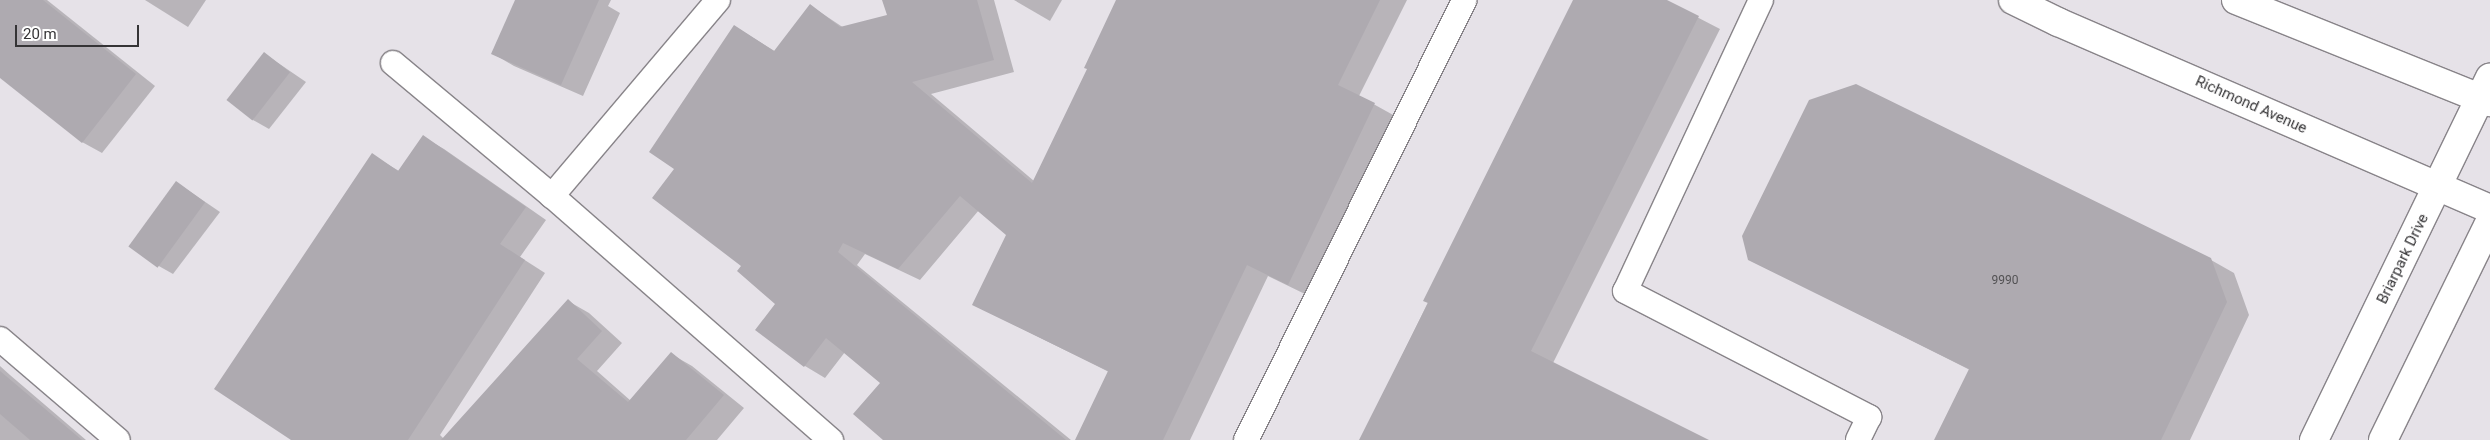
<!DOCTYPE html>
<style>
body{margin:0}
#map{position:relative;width:2490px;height:440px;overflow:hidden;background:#e6e2e8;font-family:Roboto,sans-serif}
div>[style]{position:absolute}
.shadow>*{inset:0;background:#0003}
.building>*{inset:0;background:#aeaab0;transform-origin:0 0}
.roads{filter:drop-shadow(1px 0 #888489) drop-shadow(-1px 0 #888489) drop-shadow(0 1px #888489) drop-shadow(0 -1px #888489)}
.service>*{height:24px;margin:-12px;padding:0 12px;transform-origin:12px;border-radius:12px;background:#fff}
.tertiary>*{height:28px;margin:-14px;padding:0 14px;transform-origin:14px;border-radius:14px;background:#fff}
.secondary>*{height:28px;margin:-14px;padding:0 14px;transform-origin:14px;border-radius:14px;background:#fff}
span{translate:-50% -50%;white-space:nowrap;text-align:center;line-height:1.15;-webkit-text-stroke:4.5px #fff;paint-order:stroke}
.number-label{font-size:12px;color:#535254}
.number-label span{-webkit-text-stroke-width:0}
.street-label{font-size:15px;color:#353436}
.scale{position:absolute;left:15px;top:25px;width:124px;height:22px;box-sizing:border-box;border:2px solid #353436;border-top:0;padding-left:6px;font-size:15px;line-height:18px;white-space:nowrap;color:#353436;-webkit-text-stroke:4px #fff;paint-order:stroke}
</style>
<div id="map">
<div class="shadow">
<div style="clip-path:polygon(0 0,47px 0,155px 86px,102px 153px,82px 142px,0 76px)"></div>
<div style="clip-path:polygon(145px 0,206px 0,188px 27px)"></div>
<div style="clip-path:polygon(516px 0,611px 0,608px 6px,620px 13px,583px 96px,514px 66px,492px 53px)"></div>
<div style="clip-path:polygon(884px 0,994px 0,1014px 72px,931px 94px,1034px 181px,1088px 69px,1118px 0,1407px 0,1359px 96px,1395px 116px,1309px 296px,1268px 276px,1190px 440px,1076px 440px,1109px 372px,974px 305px,1008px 235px,979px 210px,920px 280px,865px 254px,857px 265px,1071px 440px,885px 440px,882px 383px,845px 352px,825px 378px,805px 366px,757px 330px,777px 303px,743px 266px,676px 168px,734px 26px,776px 52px,811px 6px,844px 28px,888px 16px)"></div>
<div style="clip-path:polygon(1014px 0,1062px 0,1050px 21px)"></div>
<div style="clip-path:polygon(1575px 0,1664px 0,1720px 29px,1553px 363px,1706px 440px,1361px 440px)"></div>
<div style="clip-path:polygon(265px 54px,306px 82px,269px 129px,253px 120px)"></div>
<div style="clip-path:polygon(423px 137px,444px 149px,546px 220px,520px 257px,545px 273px,440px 435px,444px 439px,568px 301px,589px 313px,622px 343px,597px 371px,631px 401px,671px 354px,692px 366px,744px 408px,717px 440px,297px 440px,372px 155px,399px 171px)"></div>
<div style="clip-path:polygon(176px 182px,220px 212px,173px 274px,157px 265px)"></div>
<div style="clip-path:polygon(1749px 259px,2211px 260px,2234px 273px,2249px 315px,2190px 440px,1935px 440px,1970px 370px)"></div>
<div style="clip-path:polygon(0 366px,10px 375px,86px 440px,0 440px)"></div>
</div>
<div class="building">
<div style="clip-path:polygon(0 0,43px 0,136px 74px,82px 143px,0 78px)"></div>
<div style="clip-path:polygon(515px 0,599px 0,561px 85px,491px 54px)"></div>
<div style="clip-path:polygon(882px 0,977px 0,994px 60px,912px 82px,1032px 183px,1087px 69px,1084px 68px,1116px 0,1380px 0,1338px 85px,1375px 103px,1288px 285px,1247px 265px,1163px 440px,1075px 440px,1108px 371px,972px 305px,1006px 235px,960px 196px,898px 269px,843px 243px,838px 252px,1066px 440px,883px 440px,853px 414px,880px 383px,826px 338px,804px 367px,755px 330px,775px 304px,737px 271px,741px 266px,652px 198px,674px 169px,649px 152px,734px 25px,774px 51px,810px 4px,840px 27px,887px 15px)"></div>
<div style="clip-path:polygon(1573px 0,1667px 0,1699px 16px,1531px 351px,1709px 440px,1359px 440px,1428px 303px,1423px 301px)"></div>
<div style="left:264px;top:52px;width:33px;height:61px;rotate:38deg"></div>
<div style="clip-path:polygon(1856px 84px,2211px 258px,2227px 302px,2161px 440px,1934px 440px,1969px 369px,1748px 260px,1742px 236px,1809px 100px)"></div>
<div style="clip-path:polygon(423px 135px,526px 207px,500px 244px,525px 260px,408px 440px,291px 440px,214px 389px,372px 153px,398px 171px)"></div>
<div style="left:176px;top:181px;width:36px;height:81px;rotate:36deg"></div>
<div style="clip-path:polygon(568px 299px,602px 331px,577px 359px,628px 402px,671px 352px,724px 395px,686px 440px,441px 440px)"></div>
<div style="clip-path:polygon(0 371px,82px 440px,30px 440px,0 414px)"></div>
</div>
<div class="roads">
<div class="service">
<div style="left:718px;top:0;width:257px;rotate:130.3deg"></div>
<div style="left:552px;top:196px;width:371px;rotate:41.2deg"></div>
<div style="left:1761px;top:0;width:321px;rotate:115deg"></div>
<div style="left:1625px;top:291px;width:275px;rotate:27.3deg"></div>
<div style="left:1869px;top:417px;width:25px;rotate:116deg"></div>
<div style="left:393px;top:63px;width:207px;rotate:39.9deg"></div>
<div style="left:0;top:339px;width:155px;rotate:40.6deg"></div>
<div style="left:1246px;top:440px;width:491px;rotate:-63.6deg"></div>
</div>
<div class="tertiary">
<div style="left:2314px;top:440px;width:403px;rotate:-64.1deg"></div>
<div style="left:2383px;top:440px;width:243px;rotate:-63.9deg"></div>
</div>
<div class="secondary">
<div style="left:2013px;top:0;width:50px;rotate:26.1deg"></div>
<div style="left:2058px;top:22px;width:471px;rotate:23.4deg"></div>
<div style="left:2236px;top:0;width:274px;rotate:21.9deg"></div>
</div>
</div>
<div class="number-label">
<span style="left:2005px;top:281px">9990</span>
</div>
<div class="street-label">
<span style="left:2251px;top:105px;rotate:24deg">Richmond Avenue</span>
<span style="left:2403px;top:259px;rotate:-64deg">Briarpark Drive</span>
</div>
<div class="scale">20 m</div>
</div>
